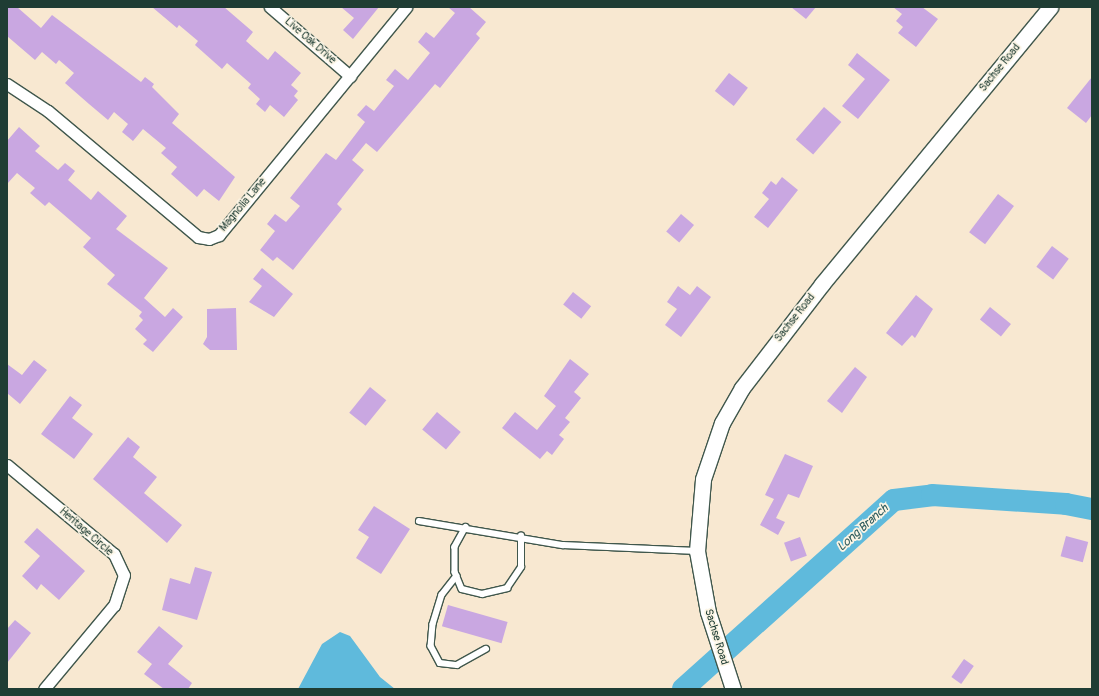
<!DOCTYPE html>
<style>
body{margin:0}
#map{position:relative;width:1099px;height:696px;overflow:hidden;background:#f8e8d1;font-family:Pangolin,sans-serif}
div>[style]{position:absolute}
.water>*{inset:0;background:#5fbadc}
.river>*{height:22px;margin:-11px;padding:0 11px;transform-origin:11px;border-radius:11px;background:#5fbadc}
.building>*{inset:0;background:#c9a7e1;transform-origin:0 0}
.roads{filter:drop-shadow(1px 0 #40574c) drop-shadow(-1px 0 #40574c) drop-shadow(0 1px #40574c) drop-shadow(0 -1px #40574c)}
.lane>*{height:5.5px;margin:-2.75px;padding:0 2.75px;transform-origin:2.75px;border-radius:2.75px;background:#fff}
.street>*{height:11px;margin:-5.5px;padding:0 5.5px;transform-origin:5.5px;border-radius:5.5px;background:#fff}
.secondary>*{height:15px;margin:-7.5px;padding:0 7.5px;transform-origin:7.5px;border-radius:7.5px;background:#fff}
span{translate:-50% -50%;white-space:nowrap;text-align:center;line-height:1.15;-webkit-text-stroke:3.5px #fcf5e5;paint-order:stroke}
.street-label{font-size:11px;color:#1f3d34}
.water-label{font-size:12px;color:#2f5c5e;font-style:italic}
.frame{position:absolute;inset:0;border:8px solid #1f3d34;pointer-events:none}
</style>
<div id="map">
<div class="water">
<div style="clip-path:polygon(340px 632px,350px 636px,380px 677px,395px 689px,298px 689px,322px 644px)"></div>
</div>
<div class="river">
<div style="left:683px;top:689px;width:283px;rotate:-41.9deg"></div>
<div style="left:894px;top:500px;width:38px;rotate:-7deg"></div>
<div style="left:932px;top:495px;width:134px;rotate:3.8deg"></div>
<div style="left:1066px;top:504px;width:26px;rotate:11deg"></div>
</div>
<div class="building">
<div style="clip-path:polygon(7px 7px,17px 7px,41px 28px,52px 15px,141px 82px,145px 77px,154px 84px,152px 87px,179px 114px,172px 123px,235px 177px,219px 201px,204px 189px,197px 197px,171px 174px,177px 167px,161px 153px,166px 148px,143px 129px,133px 141px,122px 132px,128px 124px,114px 112px,108px 120px,89px 104px,65px 83px,74px 73px,59px 60px,56px 64px,42px 52px,35px 60px,7px 36px)"></div>
<div style="clip-path:polygon(152px 7px,224px 7px,253px 32px,246px 41px,268px 60px,275px 51px,301px 73px,291px 85px,298px 91px,294px 96px,298px 100px,284px 117px,270px 105px,265px 112px,256px 104px,260px 99px,248px 88px,251px 84px,227px 63px,222px 69px,195px 45px,198px 41px,179px 25px,177px 28px)"></div>
<div style="clip-path:polygon(341px 7px,379px 7px,353px 39px,343px 30px,354px 18px)"></div>
<div style="clip-path:polygon(448px 7px,469px 7px,486px 22px,476px 34px,480px 38px,440px 88px,435px 84px,377px 152px,366px 143px,352px 160px,364px 170px,337px 204px,342px 209px,293px 270px,277px 257px,273px 261px,260px 250px,275px 231px,267px 224px,275px 214px,286px 222px,300px 206px,290px 198px,326px 153px,336px 160px,365px 122px,357px 115px,366px 105px,374px 111px,394px 86px,386px 80px,395px 69px,408px 80px,430px 53px,418px 42px,426px 32px,434px 38px,455px 13px)"></div>
<div style="clip-path:polygon(791px 7px,816px 7px,806px 19px)"></div>
<div style="clip-path:polygon(893px 7px,922px 7px,938px 19px,916px 47px,898px 33px,903px 27px,896px 21px,902px 14px)"></div>
<div style="clip-path:polygon(857px 53px,890px 80px,858px 119px,842px 106px,865px 79px,848px 65px)"></div>
<div style="left:729px;top:73px;width:24px;height:23px;rotate:38deg"></div>
<div style="clip-path:polygon(1092px 77px,1092px 115px,1086px 123px,1067px 108px)"></div>
<div style="left:824px;top:107px;width:23px;height:43px;rotate:41deg"></div>
<div style="clip-path:polygon(19px 127px,40px 146px,35px 151px,58px 170px,65px 163px,75px 171px,68px 180px,91px 200px,98px 191px,127px 216px,116px 229px,168px 268px,144px 298px,165px 317px,173px 308px,183px 317px,153px 352px,143px 344px,147px 340px,135px 329px,143px 320px,139px 316px,142px 312px,107px 284px,115px 275px,83px 247px,91px 238px,49px 202px,45px 206px,30px 193px,35px 188px,17px 173px,7px 184px,7px 141px)"></div>
<div style="clip-path:polygon(782px 177px,798px 190px,768px 228px,754px 217px,769px 199px,762px 193px,771px 181px,776px 185px)"></div>
<div style="left:998px;top:194px;width:20px;height:48px;rotate:37deg"></div>
<div style="left:681px;top:214px;width:17px;height:23px;rotate:40deg"></div>
<div style="left:1052px;top:246px;width:21px;height:26px;rotate:37deg"></div>
<div style="clip-path:polygon(262px 268px,293px 294px,274px 317px,249px 302px,262px 286px,253px 279px)"></div>
<div style="clip-path:polygon(678px 286px,690px 295px,697px 286px,711px 297px,681px 337px,665px 325px,677px 309px,667px 302px)"></div>
<div style="left:573px;top:292px;width:23px;height:16px;rotate:38deg"></div>
<div style="clip-path:polygon(916px 295px,933px 309px,915px 338px,912px 335px,902px 346px,886px 333px)"></div>
<div style="left:990px;top:307px;width:27px;height:16px;rotate:39deg"></div>
<div style="clip-path:polygon(236px 308px,237px 350px,210px 350px,203px 344px,207px 337px,207px 309px)"></div>
<div style="clip-path:polygon(570px 359px,589px 374px,574px 392px,581px 398px,565px 418px,570px 422px,559px 435px,564px 439px,552px 455px,547px 451px,540px 459px,502px 428px,515px 412px,537px 430px,556px 406px,544px 396px)"></div>
<div style="clip-path:polygon(34px 360px,47px 370px,20px 404px,7px 393px,7px 364px,22px 375px)"></div>
<div style="clip-path:polygon(855px 367px,867px 377px,842px 413px,827px 401px)"></div>
<div style="left:370px;top:387px;width:21px;height:33px;rotate:39deg"></div>
<div style="clip-path:polygon(70px 396px,82px 405px,72px 418px,93px 434px,74px 459px,41px 434px)"></div>
<div style="left:437px;top:412px;width:31px;height:23px;rotate:40deg"></div>
<div style="clip-path:polygon(128px 437px,140px 447px,133px 457px,157px 477px,144px 493px,182px 525px,167px 543px,93px 479px)"></div>
<div style="clip-path:polygon(785px 454px,813px 466px,799px 498px,788px 494px,776px 518px,785px 522px,778px 535px,760px 525px,774px 499px,765px 495px)"></div>
<div style="clip-path:polygon(374px 506px,410px 529px,381px 574px,356px 558px,369px 537px,358px 530px)"></div>
<div style="clip-path:polygon(37px 528px,85px 571px,59px 600px,41px 584px,37px 590px,22px 576px,40px 556px,24px 542px)"></div>
<div style="left:1066px;top:536px;width:23px;height:21px;rotate:15deg"></div>
<div style="left:800px;top:537px;width:20px;height:17px;rotate:70deg"></div>
<div style="clip-path:polygon(195px 567px,212px 572px,197px 620px,162px 610px,170px 578px,190px 584px)"></div>
<div style="left:448px;top:605px;width:62px;height:22px;rotate:16deg"></div>
<div style="clip-path:polygon(15px 620px,31px 633px,7px 663px,7px 629px)"></div>
<div style="clip-path:polygon(159px 626px,183px 646px,168px 664px,192px 683px,188px 689px,164px 689px,144px 674px,152px 664px,137px 652px)"></div>
<div style="left:964px;top:659px;width:12px;height:22px;rotate:35deg"></div>
</div>
<div class="roads">
<div class="lane">
<div style="left:419px;top:521px;width:146px;rotate:9.5deg"></div>
<div style="left:563px;top:545px;width:134px;rotate:2.6deg"></div>
<div style="left:466px;top:527px;width:23px;rotate:119deg"></div>
<div style="left:455px;top:547px;width:25px;rotate:90deg"></div>
<div style="left:455px;top:572px;width:18px;rotate:68deg"></div>
<div style="left:462px;top:589px;width:21px;rotate:14deg"></div>
<div style="left:482px;top:594px;width:26px;rotate:-13deg"></div>
<div style="left:507px;top:588px;width:25px;rotate:-56deg"></div>
<div style="left:521px;top:567px;width:31px;rotate:-90deg"></div>
<div style="left:457px;top:576px;width:24px;rotate:128deg"></div>
<div style="left:442px;top:595px;width:30px;rotate:107deg"></div>
<div style="left:433px;top:624px;width:22px;rotate:95deg"></div>
<div style="left:431px;top:646px;width:19px;rotate:62deg"></div>
<div style="left:440px;top:663px;width:17px;rotate:7deg"></div>
<div style="left:457px;top:665px;width:33px;rotate:-29deg"></div>
</div>
<div class="street">
<div style="left:270px;top:7px;width:106px;rotate:40.8deg"></div>
<div style="left:7px;top:84px;width:49px;rotate:33.4deg"></div>
<div style="left:48px;top:111px;width:196px;rotate:40deg"></div>
<div style="left:198px;top:237px;width:11px;rotate:10deg"></div>
<div style="left:209px;top:239px;width:11px;rotate:-22deg"></div>
<div style="left:219px;top:235px;width:295px;rotate:-50.6deg"></div>
<div style="left:7px;top:465px;width:139px;rotate:39.8deg"></div>
<div style="left:114px;top:554px;width:23px;rotate:65deg"></div>
<div style="left:124px;top:575px;width:32px;rotate:108deg"></div>
<div style="left:114px;top:605px;width:109px;rotate:129.8deg"></div>
</div>
<div class="secondary">
<div style="left:733px;top:689px;width:81px;rotate:-108deg"></div>
<div style="left:708px;top:612px;width:62px;rotate:-100.2deg"></div>
<div style="left:697px;top:551px;width:72px;rotate:-85.2deg"></div>
<div style="left:703px;top:479px;width:59px;rotate:-71.3deg"></div>
<div style="left:722px;top:423px;width:40px;rotate:-60.3deg"></div>
<div style="left:742px;top:388px;width:131px;rotate:-52.4deg"></div>
<div style="left:822px;top:284px;width:359px;rotate:-50.5deg"></div>
</div>
</div>
<div class="street-label">
<span style="left:310px;top:41px;rotate:41deg">Live Oak Drive</span>
<span style="left:1000px;top:68px;rotate:-51deg">Sachse Road</span>
<span style="left:243px;top:205px;rotate:-50deg">Magnolia Lane</span>
<span style="left:795px;top:318px;rotate:-52deg">Sachse Road</span>
<span style="left:86px;top:532px;rotate:41deg">Heritage Circle</span>
<span style="left:716px;top:637px;rotate:73deg">Sachse Road</span>
</div>
<div class="water-label">
<span style="left:863px;top:528px;rotate:-42deg">Long Branch</span>
</div>
<div class="frame"></div>
</div>
